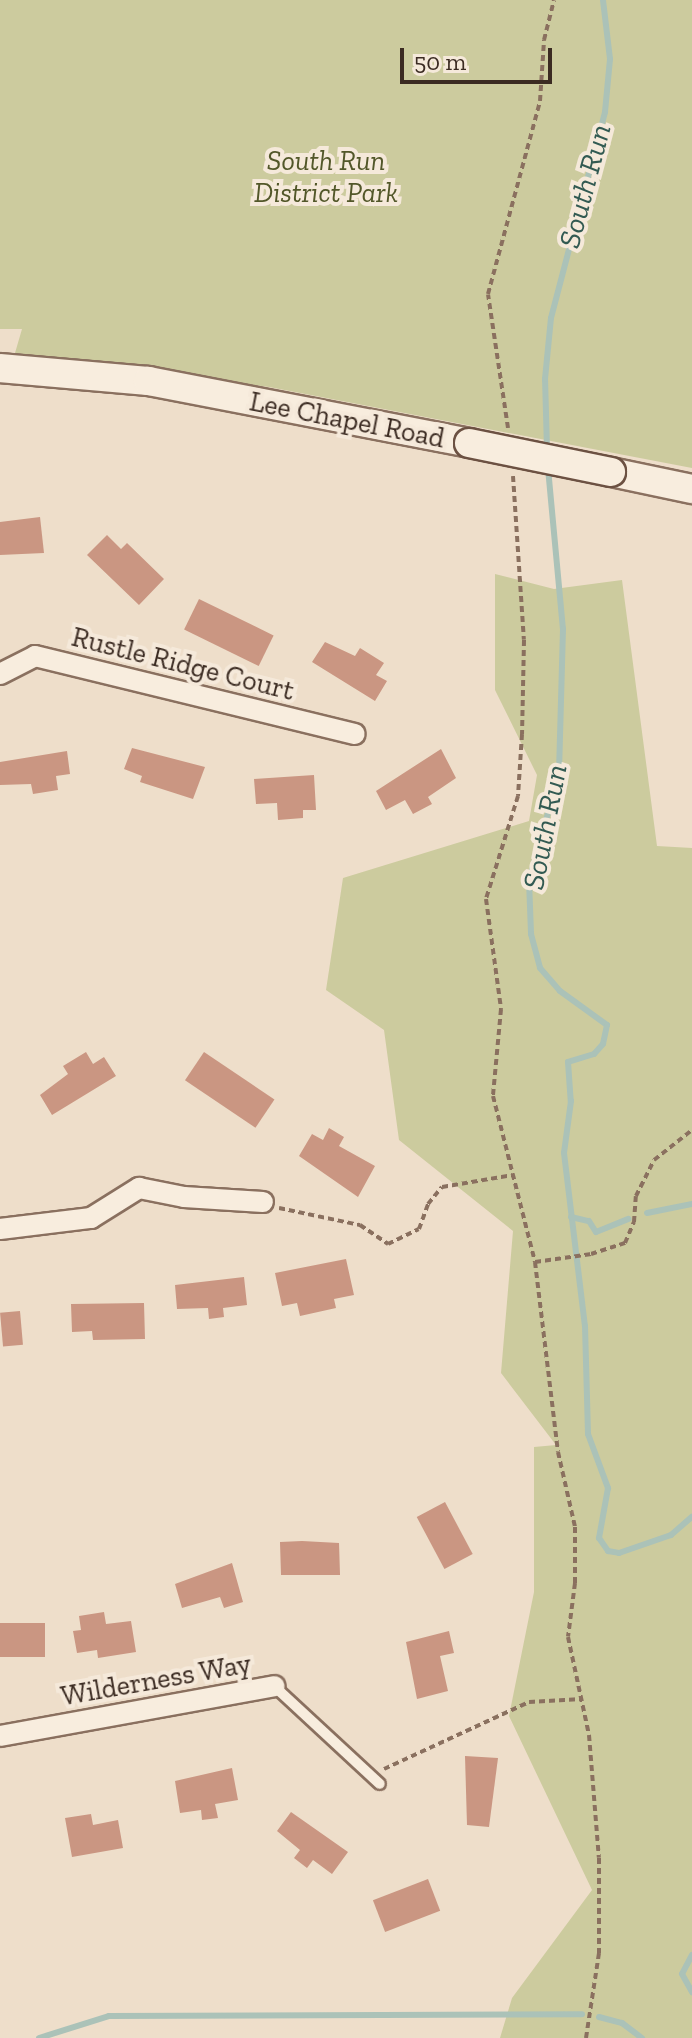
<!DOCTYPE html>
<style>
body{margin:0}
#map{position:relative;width:692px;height:2038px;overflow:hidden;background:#eedeca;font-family:"Zilla Slab",serif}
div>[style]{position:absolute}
.green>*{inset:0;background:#cccb9e}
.stream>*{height:6px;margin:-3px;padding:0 3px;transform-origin:3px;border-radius:3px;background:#abc2b8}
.building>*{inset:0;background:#ca9682;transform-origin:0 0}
.path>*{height:4px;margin-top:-2px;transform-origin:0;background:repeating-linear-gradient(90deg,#8a705f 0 6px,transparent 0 10px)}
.roads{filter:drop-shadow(2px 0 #8a705f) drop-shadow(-2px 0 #8a705f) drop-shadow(0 2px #8a705f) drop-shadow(0 -2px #8a705f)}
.lane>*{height:10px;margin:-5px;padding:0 5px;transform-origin:5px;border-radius:5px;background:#f8edde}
.street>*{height:20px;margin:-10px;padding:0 10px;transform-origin:10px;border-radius:10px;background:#f8edde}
.secondary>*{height:28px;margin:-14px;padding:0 14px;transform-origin:14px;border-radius:14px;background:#f8edde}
.bridges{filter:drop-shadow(2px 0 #6c5142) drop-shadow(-2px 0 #6c5142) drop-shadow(0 2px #6c5142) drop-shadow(0 -2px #6c5142)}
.secondary-bridge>*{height:28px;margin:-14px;padding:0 14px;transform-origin:14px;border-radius:14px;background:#f8edde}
span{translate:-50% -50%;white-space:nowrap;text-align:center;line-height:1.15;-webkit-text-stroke:8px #f5e9da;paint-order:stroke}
.park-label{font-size:28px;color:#525729;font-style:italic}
.street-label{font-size:28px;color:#3b2b22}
.water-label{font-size:30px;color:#325a52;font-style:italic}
.scale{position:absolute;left:400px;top:48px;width:152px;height:36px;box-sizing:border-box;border:4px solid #3b2b22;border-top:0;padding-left:10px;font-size:24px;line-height:28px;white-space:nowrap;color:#3b2b22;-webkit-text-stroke:6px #f5e9da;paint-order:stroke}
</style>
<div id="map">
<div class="green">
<div style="clip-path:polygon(0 0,692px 0,692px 468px,269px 387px,15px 353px,22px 329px,0 329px)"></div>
<div style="clip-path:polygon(495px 574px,554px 589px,622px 580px,657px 846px,692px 848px,692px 2038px,500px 2038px,512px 1998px,592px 1890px,509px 1716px,534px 1592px,534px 1447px,556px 1445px,501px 1373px,513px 1231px,399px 1140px,384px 1030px,326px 990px,343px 878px,529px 821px,537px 775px,495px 690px)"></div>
</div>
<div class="stream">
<div style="left:547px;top:449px;width:70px;rotate:-91.6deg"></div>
<div style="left:545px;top:379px;width:61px;rotate:-84.4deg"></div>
<div style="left:551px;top:318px;width:213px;rotate:-75.3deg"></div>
<div style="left:605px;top:112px;width:53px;rotate:-84.6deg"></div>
<div style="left:610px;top:59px;width:59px;rotate:-96.8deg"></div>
<div style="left:548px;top:468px;width:162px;rotate:84.7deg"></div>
<div style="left:563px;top:629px;width:145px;rotate:91.6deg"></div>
<div style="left:559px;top:774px;width:111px;rotate:105.7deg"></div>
<div style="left:529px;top:881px;width:53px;rotate:87.8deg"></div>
<div style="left:531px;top:934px;width:35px;rotate:75deg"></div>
<div style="left:540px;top:968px;width:30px;rotate:49deg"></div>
<div style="left:560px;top:991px;width:58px;rotate:35.9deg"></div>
<div style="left:607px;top:1025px;width:19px;rotate:102deg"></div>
<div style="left:603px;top:1044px;width:13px;rotate:132deg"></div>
<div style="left:594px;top:1054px;width:27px;rotate:163deg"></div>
<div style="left:568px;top:1062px;width:39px;rotate:86deg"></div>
<div style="left:571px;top:1101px;width:52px;rotate:97.7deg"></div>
<div style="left:564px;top:1153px;width:174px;rotate:83.1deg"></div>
<div style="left:585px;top:1326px;width:108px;rotate:88.4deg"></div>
<div style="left:588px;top:1434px;width:58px;rotate:69.7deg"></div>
<div style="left:608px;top:1488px;width:51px;rotate:100.2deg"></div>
<div style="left:599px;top:1538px;width:16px;rotate:55deg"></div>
<div style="left:608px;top:1551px;width:11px;rotate:10deg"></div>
<div style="left:619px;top:1553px;width:55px;rotate:-19.1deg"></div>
<div style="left:671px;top:1535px;width:28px;rotate:-41deg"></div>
<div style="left:647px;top:1213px;width:46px;rotate:-11.3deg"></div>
<div style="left:571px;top:1217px;width:18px;rotate:13deg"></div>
<div style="left:589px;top:1221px;width:13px;rotate:58deg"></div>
<div style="left:596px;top:1232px;width:35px;rotate:-22deg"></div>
<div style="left:692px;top:1955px;width:21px;rotate:118deg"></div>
<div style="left:682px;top:1974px;width:21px;rotate:61deg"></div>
<div style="left:599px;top:2017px;width:24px;rotate:15deg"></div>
<div style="left:622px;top:2023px;width:25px;rotate:37deg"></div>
<div style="left:39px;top:2038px;width:73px;rotate:-17.4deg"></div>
<div style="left:109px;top:2016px;width:473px;rotate:-0.2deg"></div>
</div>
<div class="building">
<div style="clip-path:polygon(40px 517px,44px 553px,0 555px,0 522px)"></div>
<div style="clip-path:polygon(107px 535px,121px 549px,127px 543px,164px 579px,139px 605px,87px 555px)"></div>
<div style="left:199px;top:599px;width:83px;height:34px;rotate:26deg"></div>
<div style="clip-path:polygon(325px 642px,355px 656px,360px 648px,384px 663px,376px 675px,387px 681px,375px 701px,312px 662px)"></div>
<div style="clip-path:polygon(132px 748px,205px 767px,193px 799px,140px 782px,142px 776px,124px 769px)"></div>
<div style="clip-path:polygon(441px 749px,456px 778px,428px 797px,432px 804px,413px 814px,405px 800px,386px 810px,376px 791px)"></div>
<div style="clip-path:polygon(67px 751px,70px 774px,56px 776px,58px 790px,33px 794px,31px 784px,0 785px,0 762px)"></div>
<div style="clip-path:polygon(314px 775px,316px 810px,303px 810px,303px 818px,278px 820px,277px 803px,256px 804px,254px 779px)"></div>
<div style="clip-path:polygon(86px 1052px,93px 1064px,104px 1057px,116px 1076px,52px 1115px,40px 1095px,68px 1074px,63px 1066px)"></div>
<div style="left:204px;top:1052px;width:85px;height:34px;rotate:34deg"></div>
<div style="clip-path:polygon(329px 1128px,344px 1137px,339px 1146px,375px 1166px,358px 1197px,299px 1156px,312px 1134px,323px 1140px)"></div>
<div style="clip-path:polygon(346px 1259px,354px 1295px,334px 1299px,336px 1308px,300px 1316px,297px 1303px,282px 1306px,275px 1273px)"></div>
<div style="clip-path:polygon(244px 1277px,247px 1305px,223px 1308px,224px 1317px,209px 1319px,208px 1308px,177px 1309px,175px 1285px)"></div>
<div style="clip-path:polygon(144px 1303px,145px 1339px,93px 1340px,92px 1331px,72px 1332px,71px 1304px)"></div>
<div style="left:20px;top:1311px;width:34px;height:20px;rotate:85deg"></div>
<div style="left:445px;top:1502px;width:59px;height:32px;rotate:62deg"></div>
<div style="clip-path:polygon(302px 1541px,339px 1543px,340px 1575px,281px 1575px,280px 1542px)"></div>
<div style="clip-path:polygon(232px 1563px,243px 1602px,224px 1608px,220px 1597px,182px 1608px,175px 1584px)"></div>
<div style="clip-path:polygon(104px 1612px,106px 1624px,131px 1621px,136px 1652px,98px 1658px,97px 1650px,77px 1653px,73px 1631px,81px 1630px,79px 1616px)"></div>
<div style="left:45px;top:1623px;width:34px;height:45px;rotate:90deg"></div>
<div style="clip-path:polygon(449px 1631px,454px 1653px,440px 1656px,448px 1691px,417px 1699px,406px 1642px)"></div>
<div style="clip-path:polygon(465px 1756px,498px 1758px,489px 1827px,467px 1825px)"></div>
<div style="clip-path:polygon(232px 1768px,238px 1800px,215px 1804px,218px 1818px,202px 1820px,201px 1810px,180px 1813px,175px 1781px)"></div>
<div style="clip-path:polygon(291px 1812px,348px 1852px,332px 1874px,313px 1860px,307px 1868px,294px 1858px,300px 1850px,277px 1831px)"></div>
<div style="clip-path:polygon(91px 1814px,93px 1825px,118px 1820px,123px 1848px,72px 1857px,65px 1818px)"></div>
<div style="left:428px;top:1879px;width:34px;height:59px;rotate:69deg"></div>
</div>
<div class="path">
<div style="left:508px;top:428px;width:135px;rotate:-98.5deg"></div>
<div style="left:488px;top:294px;width:200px;rotate:-74.9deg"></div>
<div style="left:540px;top:101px;width:61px;rotate:-86.2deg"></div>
<div style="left:544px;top:40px;width:41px;rotate:-76deg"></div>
<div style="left:513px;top:476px;width:164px;rotate:86.2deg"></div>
<div style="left:524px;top:640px;width:94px;rotate:91.2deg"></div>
<div style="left:522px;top:734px;width:62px;rotate:93.7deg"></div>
<div style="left:518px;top:796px;width:108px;rotate:107.3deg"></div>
<div style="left:486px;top:899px;width:111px;rotate:82.2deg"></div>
<div style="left:501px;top:1009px;width:87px;rotate:95.3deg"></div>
<div style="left:493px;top:1096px;width:171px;rotate:75.8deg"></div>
<div style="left:535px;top:1262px;width:191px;rotate:83.1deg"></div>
<div style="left:558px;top:1452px;width:77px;rotate:77.2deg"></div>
<div style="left:575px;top:1527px;width:56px;rotate:90deg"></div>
<div style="left:575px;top:1583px;width:54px;rotate:97.4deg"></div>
<div style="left:568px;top:1637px;width:100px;rotate:77.9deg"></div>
<div style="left:589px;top:1735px;width:123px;rotate:85.4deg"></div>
<div style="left:599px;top:1858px;width:95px;rotate:90deg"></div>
<div style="left:599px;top:1953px;width:86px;rotate:98.7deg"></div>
<div style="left:279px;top:1208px;width:83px;rotate:11.9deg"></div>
<div style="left:360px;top:1225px;width:34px;rotate:34deg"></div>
<div style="left:388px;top:1244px;width:34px;rotate:-26deg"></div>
<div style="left:419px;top:1229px;width:27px;rotate:-70deg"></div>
<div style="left:428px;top:1204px;width:22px;rotate:-51deg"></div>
<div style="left:442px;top:1187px;width:72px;rotate:-9.6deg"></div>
<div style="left:535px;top:1262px;width:57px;rotate:-8.1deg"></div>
<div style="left:591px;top:1254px;width:36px;rotate:-18deg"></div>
<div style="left:625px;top:1243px;width:23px;rotate:-67deg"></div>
<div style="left:634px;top:1222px;width:26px;rotate:-86deg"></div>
<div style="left:636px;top:1196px;width:40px;rotate:-63.4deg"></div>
<div style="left:654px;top:1160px;width:48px;rotate:-38.3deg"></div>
<div style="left:384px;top:1769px;width:160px;rotate:-24.8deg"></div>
<div style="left:529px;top:1702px;width:53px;rotate:-3.2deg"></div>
</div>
<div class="roads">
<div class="lane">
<div style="left:274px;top:1686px;width:144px;rotate:42.8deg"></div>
</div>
<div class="street">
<div style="left:0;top:674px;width:39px;rotate:-27deg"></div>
<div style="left:35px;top:656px;width:329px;rotate:13.7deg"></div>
<div style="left:0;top:1229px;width:92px;rotate:-6.9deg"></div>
<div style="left:91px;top:1218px;width:57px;rotate:-32deg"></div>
<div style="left:139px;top:1188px;width:46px;rotate:11.3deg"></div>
<div style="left:184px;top:1197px;width:79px;rotate:3.6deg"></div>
<div style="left:0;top:1736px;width:279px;rotate:-10.3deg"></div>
</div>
<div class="secondary">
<div style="left:0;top:368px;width:149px;rotate:5deg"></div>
<div style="left:148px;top:381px;width:327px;rotate:10.9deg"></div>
<div style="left:611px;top:472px;width:83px;rotate:11.9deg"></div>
</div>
</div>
<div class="bridges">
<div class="secondary-bridge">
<div style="left:469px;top:443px;width:145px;rotate:11.5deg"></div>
</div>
</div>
<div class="park-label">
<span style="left:326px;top:177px">South Run<br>District Park</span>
</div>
<div class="street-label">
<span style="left:347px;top:420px;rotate:11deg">Lee Chapel Road</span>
<span style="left:183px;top:664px;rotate:14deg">Rustle Ridge Court</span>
<span style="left:156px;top:1680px;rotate:-10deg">Wilderness Way</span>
</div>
<div class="water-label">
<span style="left:585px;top:186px;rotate:-75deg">South Run</span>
<span style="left:545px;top:827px;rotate:-79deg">South Run</span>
</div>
<div class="scale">50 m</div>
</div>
